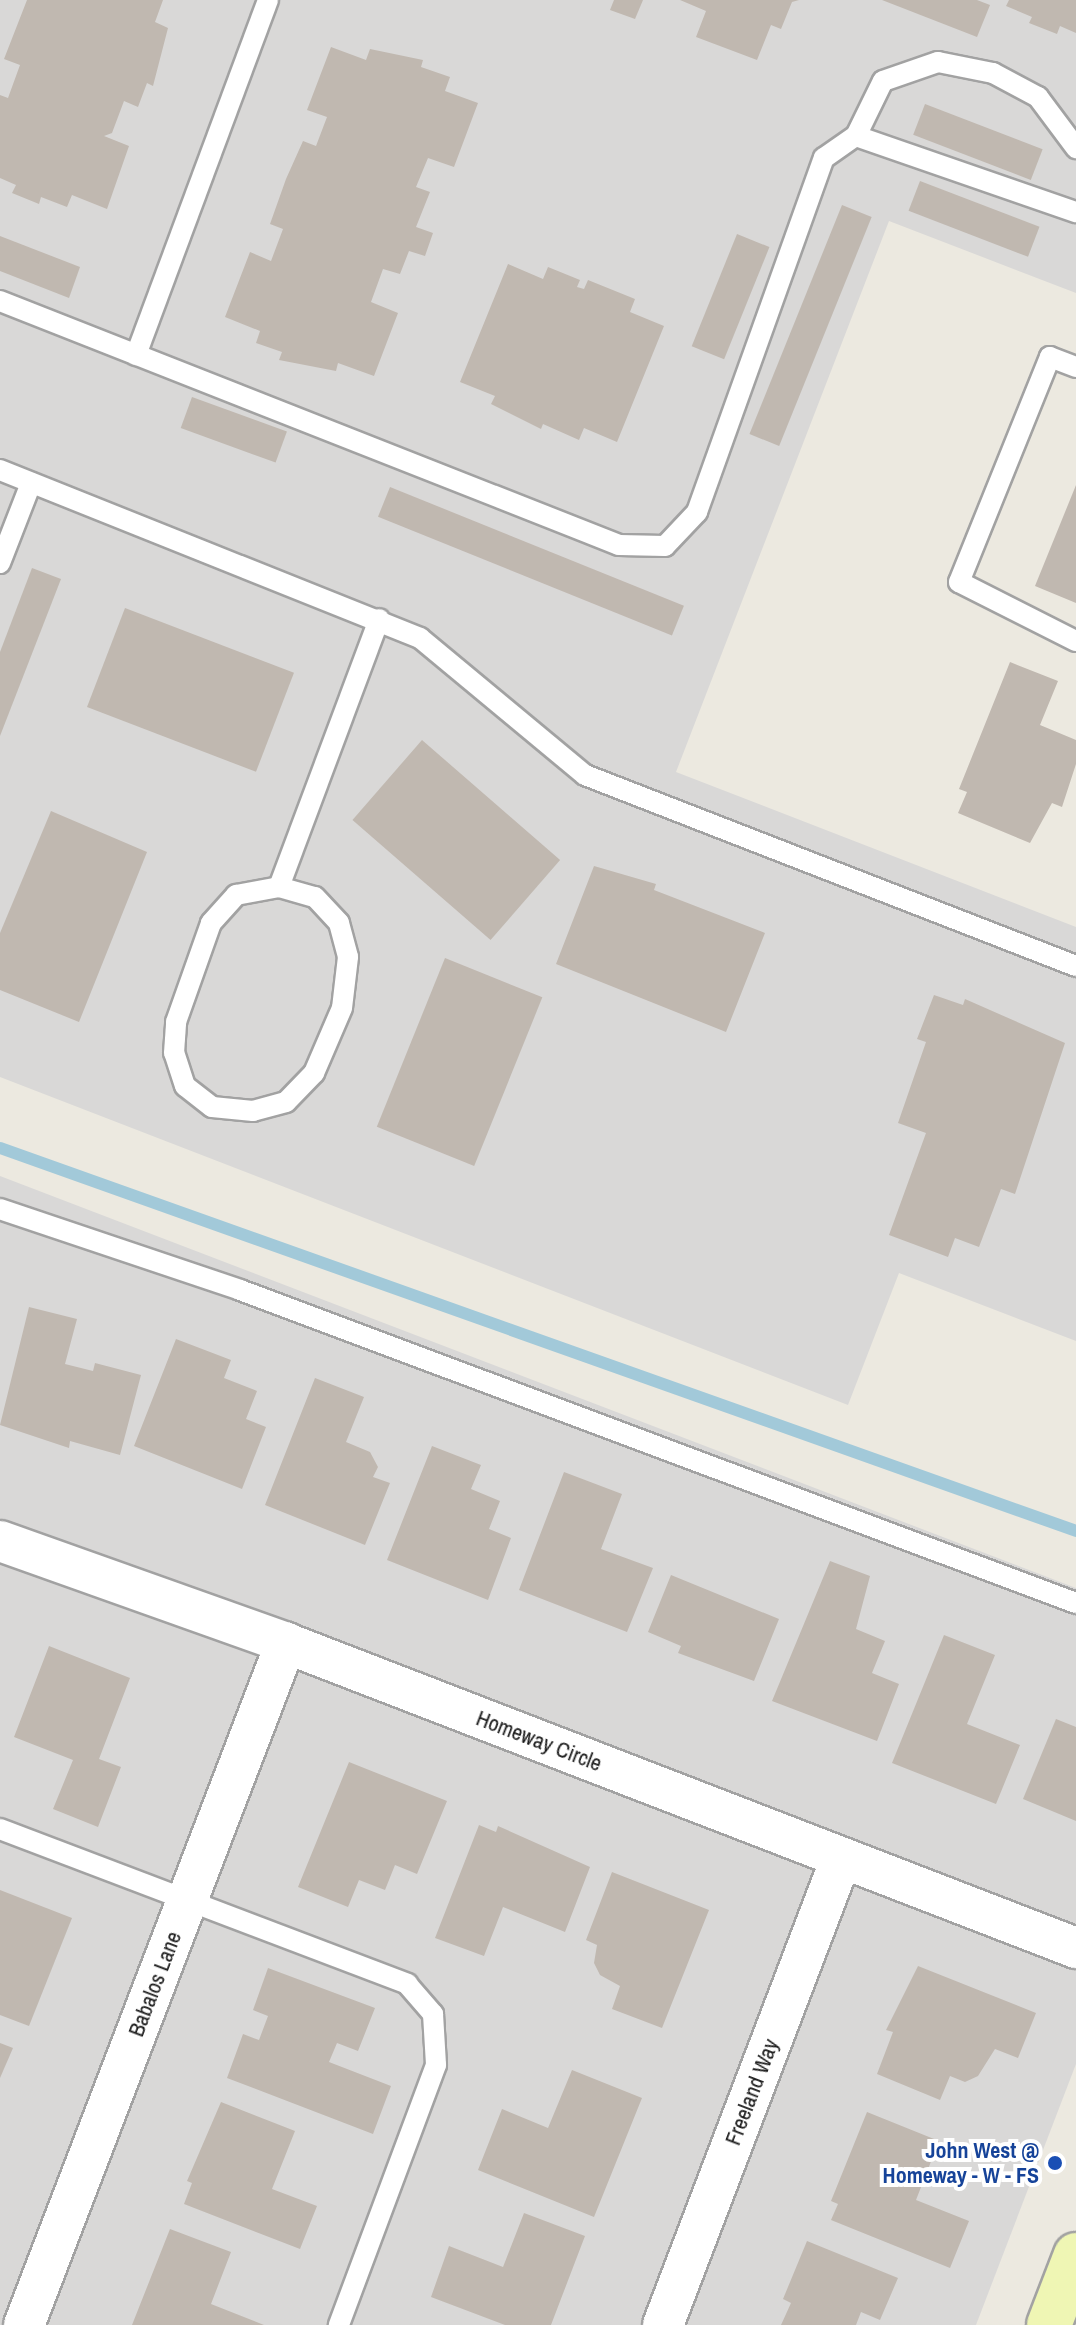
<!DOCTYPE html>
<style>
body{margin:0}
#map{position:relative;width:1076px;height:2325px;overflow:hidden;background:#ece9e0;font-family:"Archivo Narrow",sans-serif}
div>[style]{position:absolute}
.residential>*{inset:0;background:#d9d8d7}
.stream>*{height:12px;margin:-6px;padding:0 6px;transform-origin:6px;border-radius:6px;background:#a2c9d9}
.building>*{inset:0;background:#c0b8b0;transform-origin:0 0}
.roads{filter:drop-shadow(2px 0 #a2a2a2) drop-shadow(-2px 0 #a2a2a2) drop-shadow(0 2px #a2a2a2) drop-shadow(0 -2px #a2a2a2)}
.service>*{height:20px;margin:-10px;padding:0 10px;transform-origin:10px;border-radius:10px;background:#fff}
.minor>*{height:40px;margin:-20px;padding:0 20px;transform-origin:20px;border-radius:20px;background:#fff}
.secondary>*{height:44px;margin:-22px;padding:0 22px;transform-origin:22px;border-radius:22px;background:#eff6b4}
.dots>*{width:22px;height:22px;translate:-50% -50%;box-sizing:border-box;border:4px solid #fff;border-radius:50%}
span{translate:-50% -50%;white-space:nowrap;text-align:center;line-height:1.15;-webkit-text-stroke:8px #fff;paint-order:stroke}
.street-label{font-size:22px;color:#1b1b1b}
.transit-label{font-size:22px;color:#164399;font-weight:700}
.right{translate:-100% -50%;text-align:right}
</style>
<div id="map">
<div class="residential">
<div style="clip-path:polygon(0 0,1076px 0,1076px 293px,889px 221px,676px 772px,1076px 927px,1076px 1341px,899px 1273px,848px 1405px,0 1077px)"></div>
<div style="clip-path:polygon(0 1176px,1076px 1588px,1076px 2064px,976px 2325px,0 2325px)"></div>
</div>
<div class="stream">
<div style="left:0;top:1148px;width:1142px;rotate:19.59deg"></div>
</div>
<div class="building">
<div style="clip-path:polygon(27px 0,163px 0,155px 22px,168px 28px,153px 86px,147px 83px,138px 107px,124px 101px,112px 133px,104px 136px,129px 146px,107px 209px,72px 195px,67px 207px,41px 197px,39px 204px,12px 193px,16px 185px,0 178px,0 95px,8px 98px,20px 65px,4px 59px)"></div>
<div style="clip-path:polygon(614px 0,643px 0,635px 19px,610px 10px)"></div>
<div style="clip-path:polygon(680px 0,799px 0,792px 2px,781px 29px,771px 25px,757px 60px,696px 37px,706px 11px)"></div>
<div style="clip-path:polygon(882px 0,977px 0,990px 5px,977px 37px)"></div>
<div style="clip-path:polygon(1009px 0,1076px 0,1076px 33px,1060px 26px,1057px 34px,1029px 23px,1032px 17px,1006px 6px)"></div>
<div style="clip-path:polygon(331px 47px,366px 60px,370px 49px,423px 60px,421px 67px,450px 77px,445px 91px,478px 103px,454px 167px,428px 158px,416px 187px,430px 192px,416px 227px,433px 233px,425px 256px,409px 251px,400px 274px,383px 269px,371px 302px,398px 313px,374px 376px,338px 363px,336px 371px,279px 360px,282px 352px,256px 343px,260px 331px,225px 317px,250px 252px,271px 261px,283px 229px,270px 224px,286px 179px,303px 141px,316px 146px,327px 117px,307px 110px)"></div>
<div style="left:925px;top:104px;width:126px;height:33px;rotate:21deg"></div>
<div style="left:920px;top:181px;width:128px;height:32px;rotate:21deg"></div>
<div style="left:842px;top:205px;width:32px;height:247px;rotate:22deg"></div>
<div style="left:737px;top:234px;width:35px;height:121px;rotate:22deg"></div>
<div style="clip-path:polygon(0 236px,80px 267px,69px 298px,0 271px)"></div>
<div style="clip-path:polygon(508px 264px,543px 279px,548px 267px,580px 280px,577px 287px,584px 289px,588px 280px,635px 299px,630px 312px,664px 326px,617px 442px,584px 428px,579px 440px,543px 424px,541px 429px,491px 404px,495px 396px,460px 382px)"></div>
<div style="left:192px;top:397px;width:101px;height:33px;rotate:20deg"></div>
<div style="clip-path:polygon(1076px 485px,1076px 603px,1035px 586px)"></div>
<div style="left:390px;top:487px;width:317px;height:32px;rotate:22deg"></div>
<div style="clip-path:polygon(32px 568px,61px 579px,0 736px,0 652px)"></div>
<div style="left:125px;top:608px;width:181px;height:106px;rotate:21deg"></div>
<div style="clip-path:polygon(1010px 662px,1058px 681px,1040px 725px,1076px 740px,1076px 764px,1062px 807px,1052px 803px,1030px 843px,958px 813px,967px 792px,959px 789px)"></div>
<div style="left:422px;top:740px;width:183px;height:106px;rotate:41deg"></div>
<div style="clip-path:polygon(51px 811px,147px 852px,79px 1022px,0 990px,0 933px)"></div>
<div style="clip-path:polygon(594px 866px,656px 884px,654px 890px,765px 933px,726px 1032px,556px 964px)"></div>
<div style="left:445px;top:958px;width:105px;height:182px;rotate:22deg"></div>
<div style="clip-path:polygon(934px 995px,963px 1005px,965px 999px,1065px 1043px,1015px 1194px,1001px 1189px,979px 1247px,955px 1238px,948px 1257px,889px 1235px,926px 1133px,898px 1123px,926px 1042px,917px 1039px)"></div>
<div style="clip-path:polygon(29px 1307px,77px 1319px,65px 1364px,93px 1371px,95px 1363px,141px 1375px,120px 1455px,70px 1441px,69px 1448px,0 1425px)"></div>
<div style="clip-path:polygon(176px 1339px,231px 1360px,224px 1378px,257px 1391px,246px 1419px,266px 1427px,242px 1489px,134px 1446px)"></div>
<div style="clip-path:polygon(315px 1378px,364px 1397px,346px 1442px,370px 1452px,378px 1467px,373px 1477px,390px 1483px,365px 1545px,265px 1505px)"></div>
<div style="clip-path:polygon(432px 1446px,481px 1465px,471px 1489px,500px 1501px,489px 1529px,511px 1538px,488px 1600px,387px 1560px)"></div>
<div style="clip-path:polygon(564px 1472px,622px 1494px,601px 1549px,653px 1568px,627px 1632px,519px 1590px)"></div>
<div style="clip-path:polygon(830px 1561px,870px 1576px,856px 1629px,885px 1641px,872px 1673px,899px 1684px,877px 1741px,772px 1701px)"></div>
<div style="clip-path:polygon(671px 1575px,779px 1619px,754px 1681px,678px 1653px,681px 1646px,648px 1632px)"></div>
<div style="clip-path:polygon(944px 1635px,995px 1655px,967px 1724px,1020px 1745px,996px 1804px,892px 1763px)"></div>
<div style="clip-path:polygon(49px 1646px,130px 1678px,99px 1759px,121px 1767px,98px 1827px,53px 1809px,73px 1760px,14px 1737px)"></div>
<div style="clip-path:polygon(1056px 1719px,1076px 1727px,1076px 1821px,1023px 1799px)"></div>
<div style="clip-path:polygon(349px 1762px,447px 1801px,417px 1874px,395px 1865px,385px 1890px,359px 1880px,348px 1907px,298px 1887px)"></div>
<div style="clip-path:polygon(479px 1825px,496px 1832px,498px 1826px,590px 1867px,565px 1932px,503px 1907px,484px 1956px,435px 1938px)"></div>
<div style="clip-path:polygon(612px 1872px,709px 1910px,662px 2028px,612px 2009px,620px 1986px,600px 1975px,594px 1963px,597px 1945px,586px 1940px)"></div>
<div style="clip-path:polygon(0 1890px,72px 1918px,29px 2026px,0 2015px)"></div>
<div style="clip-path:polygon(918px 1966px,1036px 2013px,1018px 2058px,995px 2049px,978px 2076px,965px 2082px,950px 2076px,940px 2100px,877px 2074px,893px 2032px,886px 2030px)"></div>
<div style="clip-path:polygon(268px 1968px,375px 2008px,358px 2051px,337px 2043px,329px 2062px,391px 2086px,373px 2134px,227px 2078px,243px 2034px,259px 2040px,268px 2016px,253px 2010px)"></div>
<div style="clip-path:polygon(0 2043px,13px 2048px,0 2078px)"></div>
<div style="clip-path:polygon(572px 2070px,642px 2098px,594px 2217px,478px 2170px,502px 2109px,548px 2128px)"></div>
<div style="clip-path:polygon(221px 2102px,295px 2131px,272px 2189px,317px 2206px,300px 2249px,184px 2204px,192px 2183px,187px 2181px)"></div>
<div style="clip-path:polygon(867px 2112px,939px 2141px,916px 2200px,969px 2221px,950px 2268px,831px 2220px,838px 2204px,831px 2201px)"></div>
<div style="clip-path:polygon(524px 2213px,585px 2236px,551px 2325px,505px 2325px,431px 2297px,449px 2246px,503px 2267px)"></div>
<div style="clip-path:polygon(170px 2229px,231px 2252px,211px 2304px,264px 2325px,132px 2325px)"></div>
<div style="clip-path:polygon(807px 2241px,898px 2278px,880px 2320px,861px 2312px,856px 2325px,781px 2325px,791px 2303px,783px 2299px)"></div>
</div>
<div class="roads">
<div class="service">
<div style="left:856px;top:136px;width:61px;rotate:-63.9deg"></div>
<div style="left:883px;top:81px;width:58px;rotate:-19.1deg"></div>
<div style="left:938px;top:62px;width:56px;rotate:11.3deg"></div>
<div style="left:993px;top:73px;width:51px;rotate:28.1deg"></div>
<div style="left:1038px;top:97px;width:64px;rotate:53.3deg"></div>
<div style="left:0;top:301px;width:665px;rotate:21.51deg"></div>
<div style="left:619px;top:545px;width:46px;rotate:1.2deg"></div>
<div style="left:665px;top:546px;width:47px;rotate:-46.7deg"></div>
<div style="left:697px;top:512px;width:376px;rotate:-70.3deg"></div>
<div style="left:824px;top:158px;width:39px;rotate:-35deg"></div>
<div style="left:856px;top:136px;width:233px;rotate:19.1deg"></div>
<div style="left:136px;top:355px;width:379px;rotate:-69.6deg"></div>
<div style="left:1076px;top:367px;width:28px;rotate:-159deg"></div>
<div style="left:1050px;top:357px;width:243px;rotate:112deg"></div>
<div style="left:959px;top:582px;width:131px;rotate:26.8deg"></div>
<div style="left:0;top:470px;width:452px;rotate:21.8deg"></div>
<div style="left:420px;top:638px;width:214px;rotate:39.7deg"></div>
<div style="left:585px;top:775px;width:527px;rotate:21.26deg"></div>
<div style="left:0;top:563px;width:86px;rotate:-68.8deg"></div>
<div style="left:279px;top:887px;width:37px;rotate:16deg"></div>
<div style="left:315px;top:897px;width:35px;rotate:47deg"></div>
<div style="left:339px;top:923px;width:35px;rotate:75deg"></div>
<div style="left:348px;top:957px;width:51px;rotate:96.7deg"></div>
<div style="left:342px;top:1008px;width:71px;rotate:113.3deg"></div>
<div style="left:314px;top:1073px;width:40px;rotate:134deg"></div>
<div style="left:286px;top:1102px;width:34px;rotate:165deg"></div>
<div style="left:253px;top:1111px;width:41px;rotate:-174.4deg"></div>
<div style="left:212px;top:1107px;width:34px;rotate:-142deg"></div>
<div style="left:185px;top:1086px;width:35px;rotate:-108deg"></div>
<div style="left:174px;top:1053px;width:31px;rotate:-86deg"></div>
<div style="left:176px;top:1022px;width:105px;rotate:-70.5deg"></div>
<div style="left:211px;top:923px;width:38px;rotate:-48deg"></div>
<div style="left:236px;top:895px;width:44px;rotate:-10.5deg"></div>
<div style="left:279px;top:887px;width:286px;rotate:-69.5deg"></div>
<div style="left:0;top:1209px;width:253px;rotate:18.6deg"></div>
<div style="left:240px;top:1290px;width:893px;rotate:20.53deg"></div>
<div style="left:0;top:1829px;width:436px;rotate:20.8deg"></div>
<div style="left:407px;top:1984px;width:40px;rotate:49deg"></div>
<div style="left:433px;top:2014px;width:51px;rotate:86.6deg"></div>
<div style="left:436px;top:2065px;width:278px;rotate:110.5deg"></div>
</div>
<div class="minor">
<div style="left:0;top:1541px;width:304px;rotate:19.6deg"></div>
<div style="left:286px;top:1643px;width:847px;rotate:21.11deg"></div>
<div style="left:24px;top:2325px;width:731px;rotate:-68.99deg"></div>
<div style="left:663px;top:2325px;width:499px;rotate:-69.1deg"></div>
</div>
<div class="secondary">
<div style="left:1049px;top:2325px;width:75px;rotate:-68.9deg"></div>
</div>
</div>
<div class="dots">
<div style="left:1055px;top:2163px;background:#1a4fb4"></div>
</div>
<div class="street-label">
<span style="left:539px;top:1741px;rotate:21deg">Homeway Circle</span>
<span style="left:155px;top:1984px;rotate:-69deg">Babalos Lane</span>
<span style="left:752px;top:2092px;rotate:-69deg">Freeland Way</span>
</div>
<div class="transit-label">
<span class="right" style="left:1039px;top:2163px">John West @<br>Homeway - W - FS</span>
</div>
</div>
